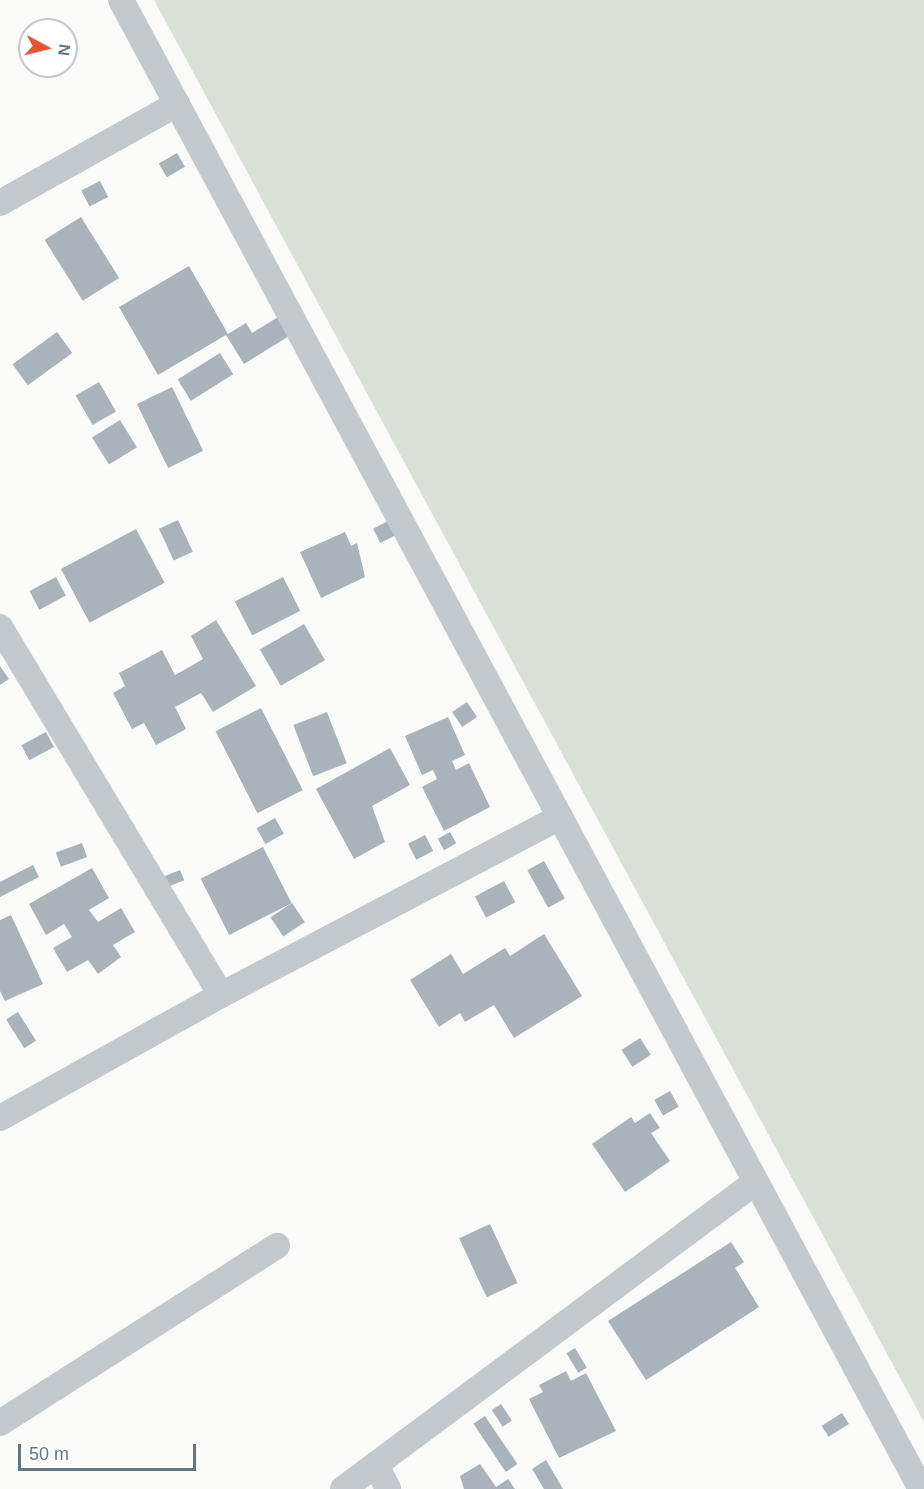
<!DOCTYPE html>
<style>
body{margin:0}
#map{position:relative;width:924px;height:1489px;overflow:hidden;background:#fafaf8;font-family:Helvetica,sans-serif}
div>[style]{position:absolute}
.green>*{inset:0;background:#dadfd7}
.building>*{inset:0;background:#aab3b9;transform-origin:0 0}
.minor>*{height:26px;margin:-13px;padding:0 13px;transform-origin:13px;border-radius:13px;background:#c3c8cc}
span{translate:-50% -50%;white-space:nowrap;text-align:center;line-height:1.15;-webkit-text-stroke:6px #fff;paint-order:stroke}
.north{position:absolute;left:18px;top:18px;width:60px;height:60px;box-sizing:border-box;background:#fff;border:2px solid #c1c8cd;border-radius:50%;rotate:97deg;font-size:16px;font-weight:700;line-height:24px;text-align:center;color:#657683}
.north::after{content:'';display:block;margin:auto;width:21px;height:27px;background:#e4572e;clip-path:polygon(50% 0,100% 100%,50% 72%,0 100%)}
.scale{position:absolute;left:18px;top:1444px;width:178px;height:27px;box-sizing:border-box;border:3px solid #657683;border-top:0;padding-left:8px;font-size:18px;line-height:21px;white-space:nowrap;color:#657683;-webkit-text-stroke:4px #fff;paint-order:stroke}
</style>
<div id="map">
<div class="green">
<div style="clip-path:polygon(154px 0,924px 0,924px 1422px)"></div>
</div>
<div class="building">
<div style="left:177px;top:153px;width:16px;height:21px;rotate:60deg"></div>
<div style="left:100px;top:181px;width:18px;height:21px;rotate:63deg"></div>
<div style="left:81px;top:217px;width:72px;height:43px;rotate:58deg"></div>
<div style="clip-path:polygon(189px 266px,228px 334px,246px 323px,252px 333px,278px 317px,289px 336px,244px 364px,226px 335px,158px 375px,119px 307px)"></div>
<div style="left:57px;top:332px;width:26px;height:55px;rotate:54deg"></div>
<div style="left:220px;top:353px;width:25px;height:50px;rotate:58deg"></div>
<div style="left:99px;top:382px;width:34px;height:27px;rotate:60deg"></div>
<div style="left:172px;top:387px;width:71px;height:39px;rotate:64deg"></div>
<div style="left:120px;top:420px;width:32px;height:33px;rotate:58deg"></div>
<div style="left:178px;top:520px;width:35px;height:21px;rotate:65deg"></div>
<div style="left:390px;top:520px;width:16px;height:19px;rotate:63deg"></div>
<div style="left:136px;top:529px;width:61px;height:85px;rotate:62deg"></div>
<div style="clip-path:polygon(345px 532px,351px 546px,357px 543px,365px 577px,321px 598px,300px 552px)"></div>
<div style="left:56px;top:577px;width:21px;height:30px;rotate:62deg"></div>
<div style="left:283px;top:577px;width:38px;height:54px;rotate:63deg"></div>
<div style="clip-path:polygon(216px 620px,256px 686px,213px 712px,201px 693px,175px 707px,186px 729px,156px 745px,144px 723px,132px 729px,113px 693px,125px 686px,119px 673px,162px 650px,175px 675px,191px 666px,203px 659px,191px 636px)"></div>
<div style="left:304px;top:624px;width:42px;height:51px;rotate:60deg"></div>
<div style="clip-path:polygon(0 666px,9px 679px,0 685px)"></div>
<div style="left:467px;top:702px;width:18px;height:18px;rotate:56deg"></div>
<div style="left:261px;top:708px;width:92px;height:51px;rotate:63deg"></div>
<div style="left:327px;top:712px;width:55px;height:36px;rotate:69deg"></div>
<div style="clip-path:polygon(448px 717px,465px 755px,452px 761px,456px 770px,469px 763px,490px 807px,444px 831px,422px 787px,437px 779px,433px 770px,422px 775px,405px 736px)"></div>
<div style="left:46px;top:732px;width:17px;height:28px;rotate:62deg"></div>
<div style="clip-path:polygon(390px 748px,410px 785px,372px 806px,385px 842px,354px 859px,316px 789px)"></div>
<div style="left:275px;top:818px;width:18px;height:21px;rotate:61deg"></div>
<div style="left:450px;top:832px;width:13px;height:14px;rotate:61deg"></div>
<div style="left:425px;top:835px;width:18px;height:19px;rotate:63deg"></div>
<div style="left:82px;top:843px;width:15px;height:28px;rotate:70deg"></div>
<div style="left:263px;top:847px;width:63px;height:70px;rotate:63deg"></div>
<div style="left:544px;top:861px;width:43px;height:19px;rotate:61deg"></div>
<div style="clip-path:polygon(33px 865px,39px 877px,0 897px,0 882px)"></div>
<div style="clip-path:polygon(92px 868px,109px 898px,89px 910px,98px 922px,121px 908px,135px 932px,113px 945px,121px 957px,98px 974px,88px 960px,67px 972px,53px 948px,72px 937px,64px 924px,46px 935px,29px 904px)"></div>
<div style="left:180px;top:870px;width:11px;height:21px;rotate:68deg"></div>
<div style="left:504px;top:881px;width:24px;height:33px;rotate:62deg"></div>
<div style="left:292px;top:903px;width:23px;height:26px;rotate:56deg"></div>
<div style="clip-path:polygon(11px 915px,43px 984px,5px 1001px,0 991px,0 920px)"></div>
<div style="clip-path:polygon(544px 934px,582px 996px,514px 1038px,494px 1005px,465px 1022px,460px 1013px,439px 1027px,410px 980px,451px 954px,463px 974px,505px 948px,510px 956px)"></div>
<div style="left:18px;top:1012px;width:34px;height:14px;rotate:58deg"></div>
<div style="left:640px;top:1038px;width:20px;height:22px;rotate:57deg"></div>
<div style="left:670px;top:1091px;width:18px;height:18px;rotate:61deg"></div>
<div style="clip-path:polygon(650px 1113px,660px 1128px,651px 1133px,670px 1161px,625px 1192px,592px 1144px,631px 1117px,635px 1123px)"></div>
<div style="left:490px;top:1224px;width:65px;height:34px;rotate:65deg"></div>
<div style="clip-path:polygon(731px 1242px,744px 1262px,735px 1268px,759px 1307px,646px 1380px,608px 1321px)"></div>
<div style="left:575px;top:1348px;width:23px;height:10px;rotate:59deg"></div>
<div style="clip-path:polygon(566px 1371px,571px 1381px,586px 1373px,616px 1431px,559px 1458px,529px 1399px,543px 1392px,539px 1385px)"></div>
<div style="left:501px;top:1404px;width:20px;height:11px;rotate:57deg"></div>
<div style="left:842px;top:1413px;width:13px;height:24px;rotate:58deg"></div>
<div style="left:485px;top:1416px;width:58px;height:14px;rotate:56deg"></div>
<div style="clip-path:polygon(546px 1460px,563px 1489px,544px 1489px,532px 1469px)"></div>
<div style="clip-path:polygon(480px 1464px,496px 1487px,508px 1479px,515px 1489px,464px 1489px,460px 1476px)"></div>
</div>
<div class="minor">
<div style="left:121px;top:0;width:1690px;rotate:61.75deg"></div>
<div style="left:0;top:203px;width:203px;rotate:-29.2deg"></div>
<div style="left:0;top:627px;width:429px;rotate:59deg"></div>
<div style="left:221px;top:995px;width:253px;rotate:150.9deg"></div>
<div style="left:221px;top:995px;width:383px;rotate:-27.7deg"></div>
<div style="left:0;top:1423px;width:329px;rotate:-32.6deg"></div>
<div style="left:376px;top:1465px;width:27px;rotate:63deg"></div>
<div style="left:343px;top:1489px;width:511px;rotate:-36.65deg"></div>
</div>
<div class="north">N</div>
<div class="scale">50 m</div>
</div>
